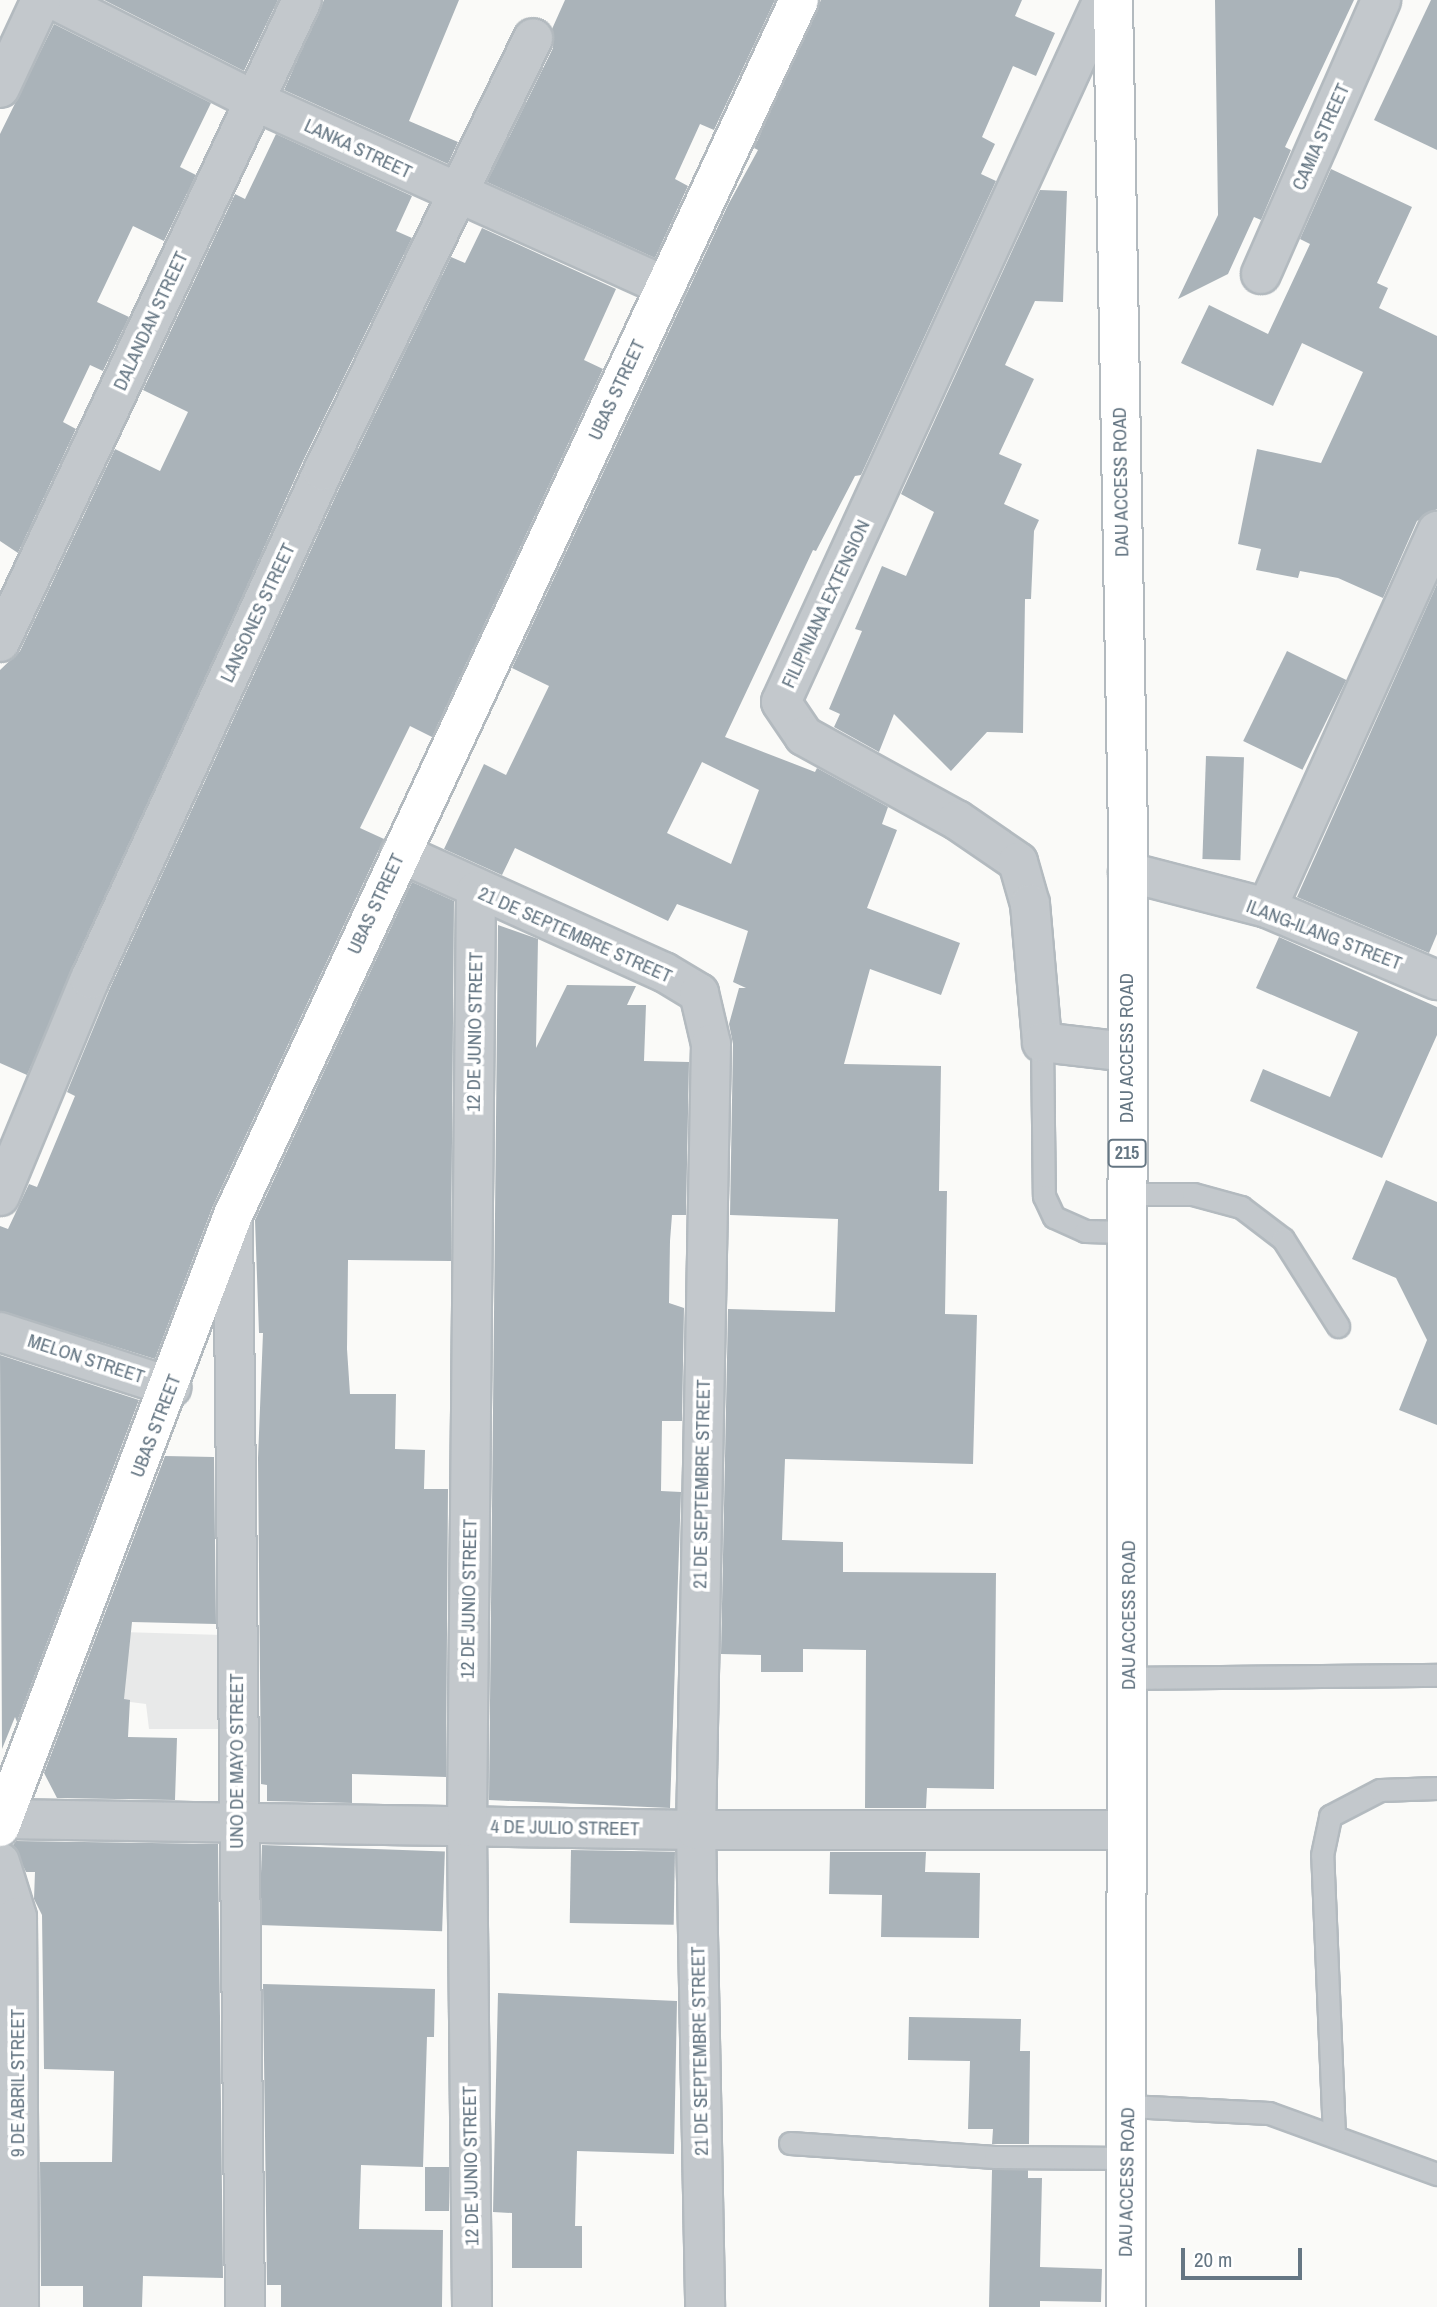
<!DOCTYPE html>
<style>
body{margin:0}
#map{position:relative;width:1437px;height:2307px;overflow:hidden;background:#fafaf8;font-family:"Archivo Narrow",sans-serif}
div>[style]{position:absolute}
.built>*{inset:0;background:#e8e9e9}
.building>*{inset:0;background:#aab3b9;transform-origin:0 0}
.roads{filter:drop-shadow(2px 0 #b3babf) drop-shadow(-2px 0 #b3babf) drop-shadow(0 2px #b3babf) drop-shadow(0 -2px #b3babf)}
.lane>*{height:21px;margin:-10.5px;padding:0 10.5px;transform-origin:10.5px;border-radius:10.5px;background:#c3c8cc}
.street>*{height:38px;margin:-19px;padding:0 19px;transform-origin:19px;border-radius:19px;background:#c3c8cc}
.secondary>*{height:38px;margin:-19px;padding:0 19px;transform-origin:19px;border-radius:19px;background:#fff}
.primary>*{height:38px;margin:-19px;padding:0 19px;transform-origin:19px;border-radius:19px;background:#fff}
span{translate:-50% -50%;white-space:nowrap;text-align:center;line-height:1.15;-webkit-text-stroke:7px #fff;paint-order:stroke}
.shield-label span{padding:2px 5px;background:#fff;border:2px solid;border-radius:5px;-webkit-text-stroke-width:0}
.shield-label{font-size:18px;color:#657683;font-weight:700}
.street-label{font-size:19px;color:#657683}
.scale{position:absolute;left:1181px;top:2248px;width:121px;height:32px;box-sizing:border-box;border:4px solid #657683;border-top:0;padding-left:9px;font-size:21px;line-height:24px;white-space:nowrap;color:#657683;-webkit-text-stroke:5px #fff;paint-order:stroke}
</style>
<div id="map">
<div class="built">
<div style="clip-path:polygon(122px 1632px,222px 1635px,218px 1729px,149px 1729px,146px 1704px,107px 1699px)"></div>
</div>
<div class="building">
<div style="clip-path:polygon(104px 0,278px 0,244px 71px)"></div>
<div style="clip-path:polygon(324px 0,459px 0,409px 121px,458px 142px,448px 164px,284px 90px)"></div>
<div style="clip-path:polygon(565px 0,775px 0,714px 130px,700px 124px,675px 179px,688px 186px,655px 258px,487px 182px,553px 48px,552px 29px)"></div>
<div style="clip-path:polygon(evenodd,821px 0,1022px 0,1015px 16px,1055px 33px,1036px 76px,1013px 66px,982px 137px,995px 144px,981px 174px,996px 181px,861px 475px,855px 476px,816px 551px,813px 550px,725px 737px,815px 772px,817px 768px,888px 807px,882px 824px,897px 830px,867px 908px,960px 943px,941px 995px,870px 969px,844px 1064px,941px 1066px,939px 1191px,947px 1191px,945px 1314px,977px 1315px,973px 1464px,785px 1459px,782px 1540px,843px 1542px,843px 1572px,996px 1573px,994px 1789px,927px 1788px,926px 1808px,865px 1808px,866px 1650px,803px 1649px,803px 1672px,761px 1672px,761px 1655px,721px 1654px,728px 1309px,835px 1312px,838px 1219px,730px 1215px,733px 1044px,729px 1024px,739px 988px,746px 988px,733px 982px,748px 931px,677px 904px,668px 921px,515px 848px,502px 875px,444px 849px,484px 764px,506px 775px,549px 686px,512px 668px,728px 205px,758px 150px,754px 148px,821px 0,702px 762px,759px 790px,731px 864px,667px 833px,702px 762px)"></div>
<div style="clip-path:polygon(1215px 0,1354px 0,1285px 147px,1291px 150px,1261px 220px,1254px 217px,1228px 274px,1178px 299px,1218px 215px)"></div>
<div style="clip-path:polygon(1431px 0,1437px 0,1437px 150px,1374px 120px)"></div>
<div style="clip-path:polygon(54px 24px,211px 103px,180px 167px,196px 175px,164px 241px,133px 226px,97px 302px,129px 317px,103px 371px,90px 365px,63px 422px,76px 429px,18px 553px,0 541px,0 134px)"></div>
<div style="clip-path:polygon(276px 134px,412px 196px,396px 231px,412px 238px,303px 461px,27px 1075px,0 1063px,0 670px,20px 651px,115px 449px,160px 471px,188px 412px,143px 390px,235px 194px,245px 199px)"></div>
<div style="clip-path:polygon(1331px 169px,1412px 207px,1377px 283px,1388px 288px,1379px 308px,1437px 336px,1437px 509px,1417px 521px,1383px 598px,1338px 578px,1300px 571px,1298px 578px,1256px 570px,1261px 549px,1238px 544px,1257px 449px,1321px 463px,1363px 372px,1302px 343px,1273px 406px,1181px 363px,1209px 305px,1268px 334px,1310px 244px,1300px 239px)"></div>
<div style="clip-path:polygon(1040px 190px,1067px 191px,1063px 302px,1035px 301px,1005px 365px,1034px 379px,999px 454px,1022px 464px,1004px 504px,1039px 520px,1034px 531px,1031px 599px,1025px 599px,1023px 733px,987px 732px,951px 771px,894px 714px,879px 752px,834px 727px,840px 714px,829px 709px,862px 631px,855px 629px,882px 566px,906px 576px,934px 512px,901px 494px)"></div>
<div style="clip-path:polygon(482px 228px,616px 289px,584px 360px,603px 369px,432px 737px,410px 726px,360px 828px,384px 839px,213px 1206px,155px 1359px,0 1311px,0 1226px,8px 1229px,29px 1184px,37px 1187px,75px 1096px,67px 1092px,110px 988px,343px 480px,451px 257px,465px 263px)"></div>
<div style="clip-path:polygon(1437px 584px,1437px 934px,1429px 953px,1297px 897px)"></div>
<div style="left:1287px;top:651px;width:66px;height:100px;rotate:26deg"></div>
<div style="left:1206px;top:756px;width:38px;height:103px;rotate:2deg"></div>
<div style="clip-path:polygon(412px 882px,454px 901px,451px 1261px,348px 1260px,347px 1349px,350px 1394px,396px 1394px,395px 1449px,425px 1450px,424px 1489px,448px 1489px,446px 1777px,352px 1774px,352px 1803px,267px 1801px,267px 1785px,261px 1784px,258px 1458px,263px 1333px,259px 1333px,255px 1220px)"></div>
<div style="clip-path:polygon(498px 925px,538px 939px,536px 1048px,567px 985px,636px 986px,627px 1005px,646px 1005px,644px 1061px,689px 1062px,686px 1215px,672px 1215px,670px 1241px,669px 1303px,684px 1308px,682px 1421px,662px 1421px,661px 1491px,681px 1492px,670px 1808px,489px 1800px)"></div>
<div style="clip-path:polygon(1279px 937px,1437px 1007px,1437px 1035px,1382px 1158px,1250px 1101px,1263px 1069px,1330px 1097px,1358px 1032px,1256px 988px)"></div>
<div style="clip-path:polygon(1386px 1180px,1437px 1202px,1437px 1425px,1399px 1410px,1427px 1340px,1396px 1278px,1352px 1259px)"></div>
<div style="clip-path:polygon(0 1355px,139px 1400px,17px 1722px,15px 1717px,2px 1749px)"></div>
<div style="clip-path:polygon(165px 1456px,214px 1457px,216px 1624px,132px 1622px,124px 1699px,130px 1700px,128px 1737px,177px 1738px,175px 1800px,57px 1798px,44px 1773px)"></div>
<div style="clip-path:polygon(16px 1841px,218px 1844px,223px 2278px,143px 2276px,142px 2307px,83px 2307px,83px 2286px,41px 2286px,40px 2162px,112px 2162px,114px 2071px,44px 2069px,42px 1915px,34px 1899px,35px 1872px,26px 1872px,13px 1845px)"></div>
<div style="left:262px;top:1845px;width:183px;height:80px;rotate:2deg"></div>
<div style="left:571px;top:1850px;width:104px;height:73px;rotate:1deg"></div>
<div style="clip-path:polygon(830px 1852px,926px 1852px,925px 1872px,980px 1873px,979px 1938px,881px 1937px,882px 1895px,829px 1894px)"></div>
<div style="clip-path:polygon(263px 1984px,435px 1989px,434px 2037px,427px 2037px,423px 2167px,361px 2165px,359px 2229px,443px 2230px,442px 2307px,281px 2307px,281px 2285px,267px 2285px)"></div>
<div style="clip-path:polygon(498px 1993px,677px 2001px,674px 2154px,577px 2151px,575px 2226px,582px 2226px,582px 2268px,512px 2268px,512px 2213px,493px 2212px)"></div>
<div style="clip-path:polygon(909px 2017px,1021px 2019px,1020px 2051px,1030px 2051px,1029px 2144px,992px 2144px,993px 2129px,968px 2129px,970px 2061px,908px 2060px)"></div>
<div style="left:425px;top:2167px;width:24px;height:44px"></div>
<div style="clip-path:polygon(992px 2170px,1028px 2170px,1028px 2178px,1042px 2178px,1040px 2267px,1102px 2269px,1101px 2302px,1040px 2301px,1040px 2307px,989px 2307px)"></div>
</div>
<div class="roads">
<div class="lane">
<div style="left:1042px;top:1042px;width:154px;rotate:89.3deg"></div>
<div style="left:1044px;top:1196px;width:23px;rotate:65deg"></div>
<div style="left:1054px;top:1217px;width:34px;rotate:24deg"></div>
<div style="left:1085px;top:1231px;width:42px;rotate:1.4deg"></div>
<div style="left:1128px;top:1194px;width:65px"></div>
<div style="left:1193px;top:1194px;width:50px;rotate:15.2deg"></div>
<div style="left:1241px;top:1207px;width:53px;rotate:37.3deg"></div>
<div style="left:1283px;top:1239px;width:103px;rotate:57.7deg"></div>
<div style="left:1130px;top:1678px;width:307px;rotate:-0.6deg"></div>
<div style="left:1128px;top:2106px;width:141px;rotate:2.8deg"></div>
<div style="left:1269px;top:2113px;width:179px;rotate:20deg"></div>
<div style="left:1334px;top:2136px;width:281px;rotate:-92.4deg"></div>
<div style="left:1322px;top:1855px;width:40px;rotate:-78deg"></div>
<div style="left:1330px;top:1816px;width:56px;rotate:-27.5deg"></div>
<div style="left:1380px;top:1790px;width:57px;rotate:-2deg"></div>
<div style="left:790px;top:2143px;width:205px;rotate:3.9deg"></div>
<div style="left:995px;top:2157px;width:131px;rotate:0.4deg"></div>
</div>
<div class="street">
<div style="left:55px;top:0;width:224px;rotate:26.8deg"></div>
<div style="left:255px;top:101px;width:451px;rotate:24.3deg"></div>
<div style="left:1103px;top:0;width:772px;rotate:114.64deg"></div>
<div style="left:781px;top:702px;width:41px;rotate:55.9deg"></div>
<div style="left:804px;top:736px;width:175px;rotate:28.8deg"></div>
<div style="left:957px;top:820px;width:74px;rotate:34.5deg"></div>
<div style="left:1018px;top:862px;width:44px;rotate:74.1deg"></div>
<div style="left:1030px;top:904px;width:139px;rotate:85deg"></div>
<div style="left:1042px;top:1042px;width:86px;rotate:6.7deg"></div>
<div style="left:0;top:88px;width:97px;rotate:-65deg"></div>
<div style="left:1261px;top:274px;width:299px;rotate:-66.3deg"></div>
<div style="left:0;top:642px;width:709px;rotate:-64.81deg"></div>
<div style="left:400px;top:853px;width:290px;rotate:24.3deg"></div>
<div style="left:664px;top:972px;width:41px;rotate:31deg"></div>
<div style="left:699px;top:993px;width:52px;rotate:76.8deg"></div>
<div style="left:711px;top:1044px;width:786px;rotate:91.09deg"></div>
<div style="left:696px;top:1830px;width:477px;rotate:88.9deg"></div>
<div style="left:1128px;top:872px;width:144px;rotate:14.5deg"></div>
<div style="left:1267px;top:908px;width:185px;rotate:23deg"></div>
<div style="left:1267px;top:908px;width:414px;rotate:-65.7deg"></div>
<div style="left:0;top:1196px;width:235px;rotate:-67.5deg"></div>
<div style="left:90px;top:979px;width:559px;rotate:-65.36deg"></div>
<div style="left:323px;top:471px;width:481px;rotate:-64.1deg"></div>
<div style="left:233px;top:1217px;width:1090px;rotate:89.37deg"></div>
<div style="left:0;top:1332px;width:180px;rotate:17.8deg"></div>
<div style="left:3px;top:1819px;width:693px;rotate:0.91deg"></div>
<div style="left:696px;top:1830px;width:431px"></div>
<div style="left:0;top:1862px;width:58px;rotate:72.8deg"></div>
<div style="left:17px;top:1917px;width:390px;rotate:89.7deg"></div>
<div style="left:472px;top:2307px;width:480px;rotate:-90.6deg"></div>
<div style="left:467px;top:1827px;width:936px;rotate:-89.45deg"></div>
</div>
<div class="secondary">
<div style="left:0;top:1827px;width:655px;rotate:-69.16deg"></div>
<div style="left:233px;top:1215px;width:1340px;rotate:-65.02deg"></div>
</div>
<div class="primary">
<div style="left:1113px;top:0;width:834px;rotate:88.97deg"></div>
<div style="left:1128px;top:834px;width:1473px;rotate:90.08deg"></div>
</div>
</div>
<div class="shield-label">
<span style="left:1127px;top:1153px">215</span>
</div>
<div class="street-label">
<span style="left:1321px;top:137px;rotate:-66deg">CAMIA STREET</span>
<span style="left:358px;top:149px;rotate:25deg">LANKA STREET</span>
<span style="left:151px;top:321px;rotate:-65deg">DALANDAN STREET</span>
<span style="left:617px;top:390px;rotate:-65deg">UBAS STREET</span>
<span style="left:1121px;top:482px;rotate:-91deg">DAU ACCESS ROAD</span>
<span style="left:826px;top:604px;rotate:-65deg">FILIPINIANA EXTENSION</span>
<span style="left:258px;top:613px;rotate:-65deg">LANSONES STREET</span>
<span style="left:376px;top:904px;rotate:-65deg">UBAS STREET</span>
<span style="left:575px;top:935px;rotate:24deg">21 DE SEPTEMBRE STREET</span>
<span style="left:1324px;top:935px;rotate:21deg">ILANG-ILANG STREET</span>
<span style="left:475px;top:1032px;rotate:-89deg">12 DE JUNIO STREET</span>
<span style="left:1127px;top:1048px;rotate:-90deg">DAU ACCESS ROAD</span>
<span style="left:86px;top:1359px;rotate:18deg">MELON STREET</span>
<span style="left:156px;top:1426px;rotate:-69deg">UBAS STREET</span>
<span style="left:702px;top:1484px;rotate:-89deg">21 DE SEPTEMBRE STREET</span>
<span style="left:469px;top:1599px;rotate:-89deg">12 DE JUNIO STREET</span>
<span style="left:1129px;top:1615px;rotate:-90deg">DAU ACCESS ROAD</span>
<span style="left:237px;top:1761px;rotate:-90deg">UNO DE MAYO STREET</span>
<span style="left:565px;top:1828px;rotate:1deg">4 DE JULIO STREET</span>
<span style="left:700px;top:2051px;rotate:-91deg">21 DE SEPTEMBRE STREET</span>
<span style="left:18px;top:2083px;rotate:-90deg">9 DE ABRIL STREET</span>
<span style="left:471px;top:2166px;rotate:-91deg">12 DE JUNIO STREET</span>
<span style="left:1127px;top:2182px;rotate:-89deg">DAU ACCESS ROAD</span>
</div>
<div class="scale">20 m</div>
</div>
